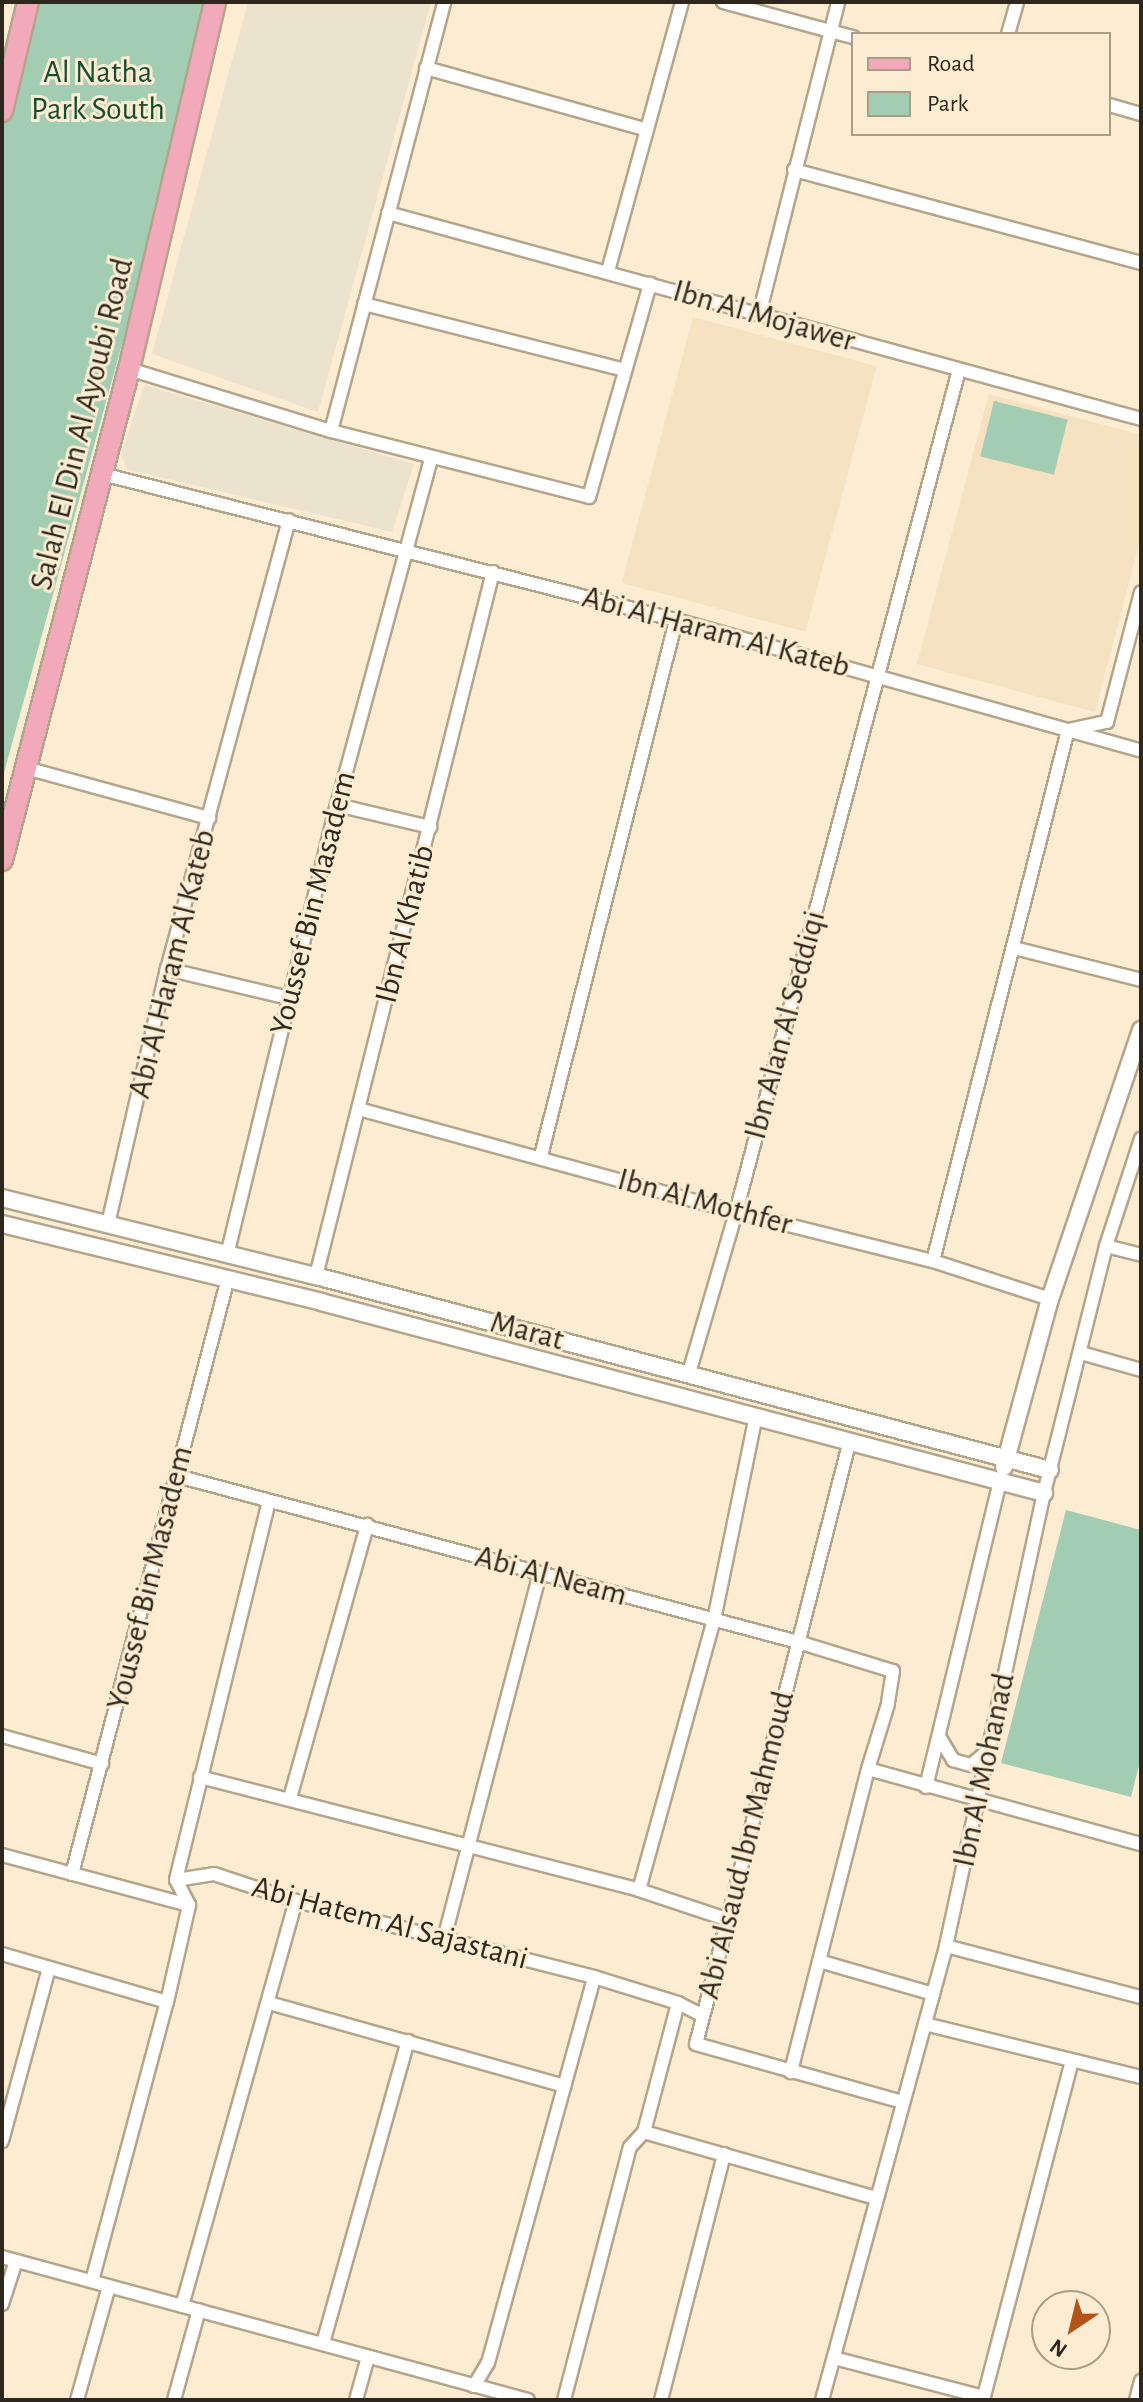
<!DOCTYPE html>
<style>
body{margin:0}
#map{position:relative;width:1143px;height:2402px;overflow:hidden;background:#fcecd1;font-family:"Alegreya Sans",sans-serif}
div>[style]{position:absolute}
.commercial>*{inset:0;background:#ece3ce}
.built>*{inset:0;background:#f6e1c0;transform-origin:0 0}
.green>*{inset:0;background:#a2cdb3;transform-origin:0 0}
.roads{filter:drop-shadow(2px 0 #b4a48c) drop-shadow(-2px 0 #b4a48c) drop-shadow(0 2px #b4a48c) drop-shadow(0 -2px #b4a48c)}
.minor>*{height:12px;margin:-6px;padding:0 6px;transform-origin:6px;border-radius:6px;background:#fff}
.tertiary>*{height:16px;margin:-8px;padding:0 8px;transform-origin:8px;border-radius:8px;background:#fff}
.primary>*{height:20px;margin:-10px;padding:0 10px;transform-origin:10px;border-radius:10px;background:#f2a9b9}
span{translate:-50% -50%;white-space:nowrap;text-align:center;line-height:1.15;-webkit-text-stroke:6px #fcecd1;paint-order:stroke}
.park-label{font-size:32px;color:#184d33}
.street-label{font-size:32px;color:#2d271d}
.frame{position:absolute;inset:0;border:4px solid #2d271d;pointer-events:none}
.legend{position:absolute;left:851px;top:32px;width:260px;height:104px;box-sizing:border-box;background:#fcecd1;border:2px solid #a99d89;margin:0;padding:10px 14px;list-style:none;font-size:24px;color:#2d271d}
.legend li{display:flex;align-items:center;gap:16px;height:40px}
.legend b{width:40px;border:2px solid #a99d89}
.north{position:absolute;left:1031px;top:2290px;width:80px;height:80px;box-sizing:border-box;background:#fcecd1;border:2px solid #a99d89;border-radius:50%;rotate:215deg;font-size:22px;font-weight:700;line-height:32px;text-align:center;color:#2d271d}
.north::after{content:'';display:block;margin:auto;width:28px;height:36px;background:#b55317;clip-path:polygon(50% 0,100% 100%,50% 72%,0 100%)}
</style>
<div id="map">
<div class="commercial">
<div style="clip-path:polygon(248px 2px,431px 2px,318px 412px,152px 354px)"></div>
<div style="clip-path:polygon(144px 385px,414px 464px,392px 532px,126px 469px,121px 454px)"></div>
</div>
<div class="built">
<div style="left:693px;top:317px;width:190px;height:275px;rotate:15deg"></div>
<div style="clip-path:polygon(989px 394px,1141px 435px,1141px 537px,1095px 712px,917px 664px)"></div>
</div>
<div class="green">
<div style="clip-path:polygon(29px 2px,216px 2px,2px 780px,2px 106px)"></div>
<div style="left:994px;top:401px;width:76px;height:57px;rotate:14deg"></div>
<div style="clip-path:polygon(1066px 1510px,1141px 1530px,1141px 1757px,1131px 1797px,1001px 1763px)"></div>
</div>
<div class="roads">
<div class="minor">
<div style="left:723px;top:2px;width:135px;rotate:15.1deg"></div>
<div style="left:1008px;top:34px;width:33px;rotate:-74deg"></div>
<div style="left:426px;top:68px;width:227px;rotate:15.6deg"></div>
<div style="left:1109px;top:105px;width:33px;rotate:16deg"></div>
<div style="left:794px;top:170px;width:359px;rotate:15deg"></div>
<div style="left:388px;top:213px;width:781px;rotate:15.3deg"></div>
<div style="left:608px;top:271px;width:279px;rotate:-74.6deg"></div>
<div style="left:364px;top:304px;width:268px;rotate:14.2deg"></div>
<div style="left:759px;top:315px;width:323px;rotate:-75.8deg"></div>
<div style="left:129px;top:369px;width:211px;rotate:17.1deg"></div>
<div style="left:331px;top:431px;width:266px;rotate:14.3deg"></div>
<div style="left:589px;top:497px;width:222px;rotate:-74deg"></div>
<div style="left:331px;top:431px;width:444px;rotate:-75.2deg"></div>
<div style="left:102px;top:474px;width:592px;rotate:14.27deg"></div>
<div style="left:676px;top:620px;width:483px;rotate:15.7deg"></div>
<div style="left:26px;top:768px;width:190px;rotate:15.3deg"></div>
<div style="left:337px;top:805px;width:96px;rotate:13.3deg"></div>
<div style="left:1014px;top:948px;width:131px;rotate:14.1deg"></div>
<div style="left:167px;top:969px;width:125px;rotate:13.4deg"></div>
<div style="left:359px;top:1109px;width:391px;rotate:15.3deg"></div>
<div style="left:736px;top:1212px;width:203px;rotate:14deg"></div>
<div style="left:933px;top:1261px;width:123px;rotate:18deg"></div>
<div style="left:541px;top:1156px;width:553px;rotate:-75.86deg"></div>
<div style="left:108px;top:1224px;width:262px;rotate:-77deg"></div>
<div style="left:167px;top:969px;width:465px;rotate:-74.8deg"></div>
<div style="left:1106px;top:1246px;width:36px;rotate:14deg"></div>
<div style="left:227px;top:1255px;width:463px;rotate:-76.3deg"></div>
<div style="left:337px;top:805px;width:360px;rotate:-74.8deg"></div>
<div style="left:933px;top:1261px;width:548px;rotate:-75.74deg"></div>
<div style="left:1068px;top:730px;width:40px;rotate:-12deg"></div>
<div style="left:1107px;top:722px;width:134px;rotate:-75.3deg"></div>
<div style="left:316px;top:1276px;width:726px;rotate:-75.89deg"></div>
<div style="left:1081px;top:1353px;width:62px;rotate:15.8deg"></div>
<div style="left:689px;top:1373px;width:168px;rotate:-73.7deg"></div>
<div style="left:736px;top:1212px;width:871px;rotate:-75.17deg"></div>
<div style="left:850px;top:1440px;width:623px;rotate:104.3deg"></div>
<div style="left:696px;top:2044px;width:214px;rotate:15.7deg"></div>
<div style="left:177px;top:1476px;width:643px;rotate:14.97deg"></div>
<div style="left:798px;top:1642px;width:99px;rotate:17deg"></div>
<div style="left:893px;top:1671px;width:33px;rotate:99deg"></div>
<div style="left:888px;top:1704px;width:68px;rotate:107.1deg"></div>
<div style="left:868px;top:1769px;width:313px;rotate:104.3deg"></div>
<div style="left:269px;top:1501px;width:390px;rotate:103.8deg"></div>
<div style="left:176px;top:1880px;width:38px;rotate:-9deg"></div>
<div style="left:214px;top:1874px;width:86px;rotate:18.2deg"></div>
<div style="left:296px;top:1901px;width:308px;rotate:14.3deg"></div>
<div style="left:594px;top:1977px;width:88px;rotate:17.2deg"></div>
<div style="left:678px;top:2003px;width:27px;rotate:27deg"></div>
<div style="left:2px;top:1736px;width:104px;rotate:15.6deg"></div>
<div style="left:940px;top:1738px;width:26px;rotate:59deg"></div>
<div style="left:953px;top:1760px;width:19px;rotate:16deg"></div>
<div style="left:971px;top:1765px;width:23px;rotate:-40deg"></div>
<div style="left:868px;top:1769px;width:283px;rotate:15.4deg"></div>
<div style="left:200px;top:1777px;width:453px;rotate:14.4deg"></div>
<div style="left:639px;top:1890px;width:95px;rotate:18.4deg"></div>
<div style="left:926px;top:1787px;width:315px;rotate:-76.4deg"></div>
<div style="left:290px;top:1798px;width:284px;rotate:-74.2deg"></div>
<div style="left:2px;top:1855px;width:194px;rotate:15deg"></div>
<div style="left:72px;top:1874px;width:612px;rotate:-75.33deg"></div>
<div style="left:639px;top:1890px;width:280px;rotate:-74.5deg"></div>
<div style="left:714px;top:1620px;width:209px;rotate:-78.4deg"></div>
<div style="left:444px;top:1939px;width:377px;rotate:-75.3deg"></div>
<div style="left:946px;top:1946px;width:202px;rotate:14.7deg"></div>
<div style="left:2px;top:1954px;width:172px;rotate:16.2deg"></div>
<div style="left:819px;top:1961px;width:119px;rotate:16.1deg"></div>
<div style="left:269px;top:2003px;width:307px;rotate:15.7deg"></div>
<div style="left:925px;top:2024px;width:222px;rotate:13.8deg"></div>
<div style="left:644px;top:2132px;width:240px;rotate:15.9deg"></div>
<div style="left:2px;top:2141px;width:179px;rotate:-74.8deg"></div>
<div style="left:2px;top:2257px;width:545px;rotate:15.21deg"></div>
<div style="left:92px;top:2281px;width:289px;rotate:-75deg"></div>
<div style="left:167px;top:2002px;width:99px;rotate:-77.2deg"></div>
<div style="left:189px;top:1905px;width:28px;rotate:-117deg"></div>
<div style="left:2px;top:2304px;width:45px;rotate:-72deg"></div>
<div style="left:182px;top:2306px;width:421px;rotate:-74.3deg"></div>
<div style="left:323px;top:2343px;width:314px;rotate:-74.3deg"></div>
<div style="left:834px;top:2358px;width:155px;rotate:14.6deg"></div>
<div style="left:474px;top:2386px;width:27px;rotate:-59deg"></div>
<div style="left:488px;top:2363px;width:400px;rotate:-74.6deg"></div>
<div style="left:77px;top:2400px;width:118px;rotate:-74.3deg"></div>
<div style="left:174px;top:2400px;width:93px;rotate:-74.5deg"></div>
<div style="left:356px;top:2400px;width:45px;rotate:-74.4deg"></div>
<div style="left:564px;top:2400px;width:261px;rotate:-75.4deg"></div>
<div style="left:630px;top:2147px;width:21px;rotate:-47deg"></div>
<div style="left:644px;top:2132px;width:133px;rotate:-75.2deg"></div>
<div style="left:661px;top:2400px;width:254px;rotate:-75.6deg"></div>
<div style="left:822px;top:2400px;width:471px;rotate:-74.7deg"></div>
<div style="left:946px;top:1946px;width:463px;rotate:-77.8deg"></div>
<div style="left:1044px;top:1493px;width:255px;rotate:-75.9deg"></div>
<div style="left:1106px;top:1246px;width:113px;rotate:-71.9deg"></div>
<div style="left:983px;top:2400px;width:351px;rotate:-75.3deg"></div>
<div style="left:1136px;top:2400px;width:20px;rotate:-75deg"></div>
</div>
<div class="tertiary">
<div style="left:2px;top:1198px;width:324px;rotate:14deg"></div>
<div style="left:316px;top:1276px;width:759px;rotate:14.81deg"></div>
<div style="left:2px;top:1224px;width:328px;rotate:13.7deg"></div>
<div style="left:321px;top:1302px;width:748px;rotate:14.8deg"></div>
<div style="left:1004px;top:1467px;width:174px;rotate:-74.7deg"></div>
<div style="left:1050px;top:1299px;width:284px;rotate:-71.3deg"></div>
</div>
<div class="primary">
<div style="left:2px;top:111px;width:112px;rotate:-76.6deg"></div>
<div style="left:2px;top:860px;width:507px;rotate:-75.5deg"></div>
<div style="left:129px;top:369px;width:377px;rotate:-76.8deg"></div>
</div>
</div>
<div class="park-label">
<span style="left:98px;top:91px">Al Natha<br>Park South</span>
</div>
<div class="street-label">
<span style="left:764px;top:316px;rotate:16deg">Ibn Al Mojawer</span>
<span style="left:82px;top:424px;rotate:-76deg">Salah El Din Al Ayoubi Road</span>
<span style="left:716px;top:632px;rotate:15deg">Abi Al Haram Al Kateb</span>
<span style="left:313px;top:903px;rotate:-76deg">Youssef Bin Masadem</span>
<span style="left:405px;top:924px;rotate:-76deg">Ibn Al Khatib</span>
<span style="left:172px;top:964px;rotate:-76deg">Abi Al Haram Al Kateb</span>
<span style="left:785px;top:1025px;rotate:-75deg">Ibn Alan Al Seddiqi</span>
<span style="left:705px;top:1202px;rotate:15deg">Ibn Al Mothfer</span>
<span style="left:527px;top:1331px;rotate:15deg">Marat</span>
<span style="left:551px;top:1576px;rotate:15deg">Abi Al Neam</span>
<span style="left:150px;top:1578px;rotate:-76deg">Youssef Bin Masadem</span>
<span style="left:984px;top:1770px;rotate:-78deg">Ibn Al Mohanad</span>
<span style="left:746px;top:1845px;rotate:-76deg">Abi Alsaud Ibn Mahmoud</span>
<span style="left:390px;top:1923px;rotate:15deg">Abi Hatem Al Sajastani</span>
</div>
<div class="frame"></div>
<ul class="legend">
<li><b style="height:10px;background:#f2a9b9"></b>Road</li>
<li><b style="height:22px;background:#a2cdb3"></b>Park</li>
</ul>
<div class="north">N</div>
</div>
